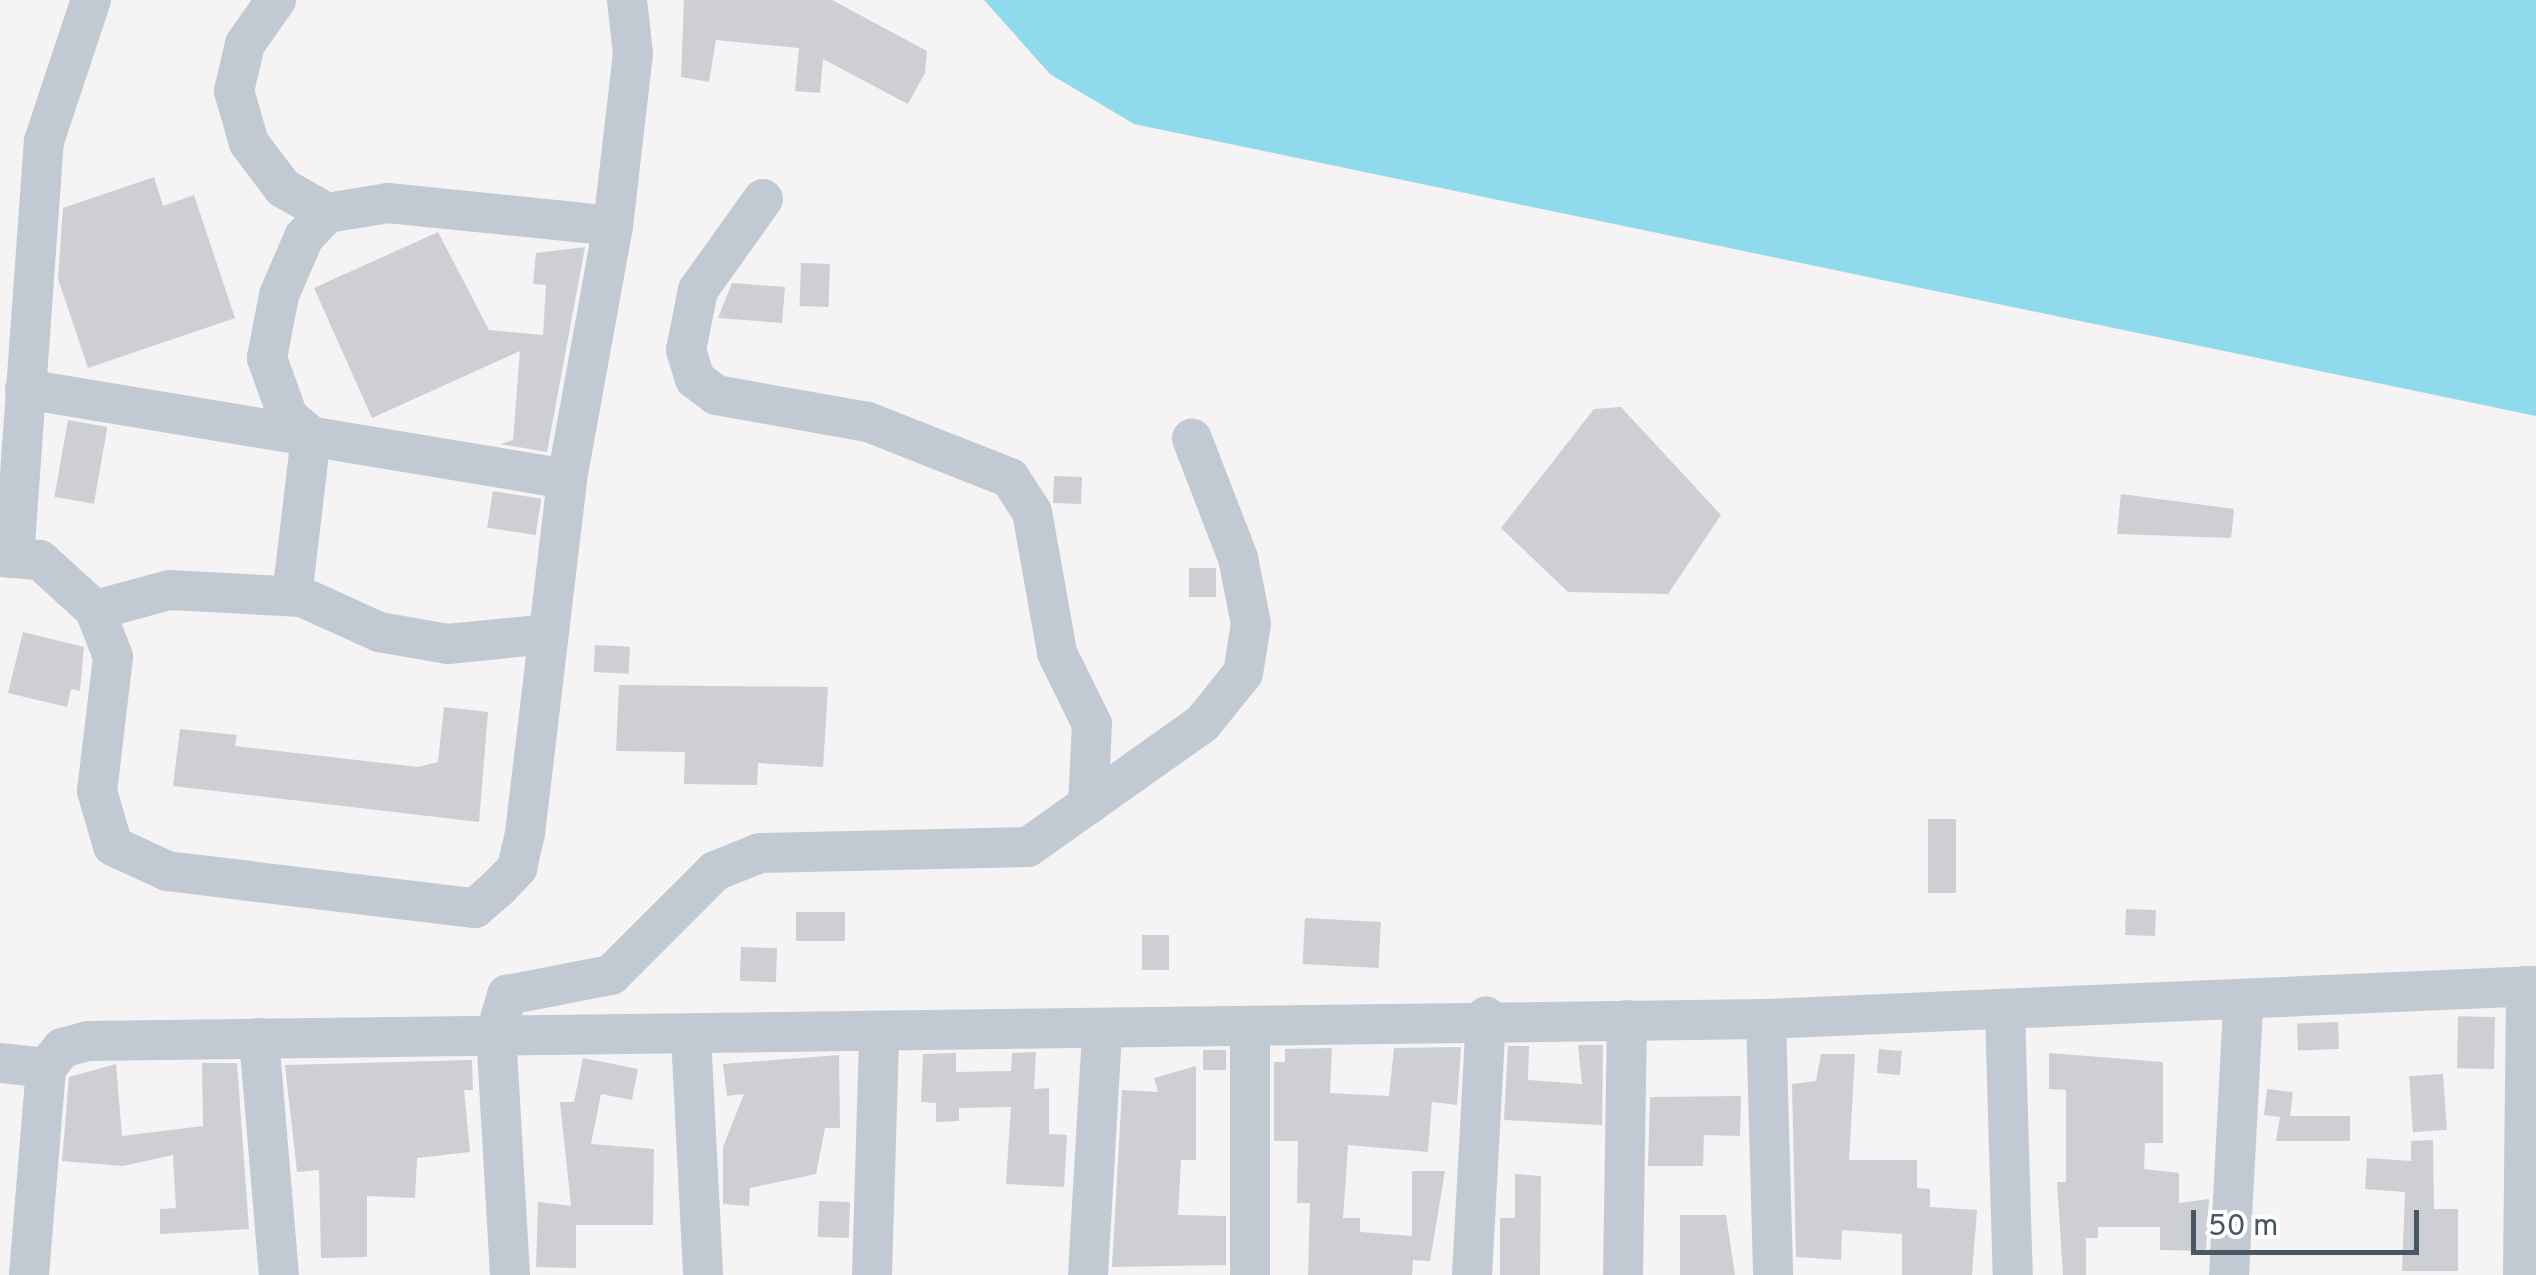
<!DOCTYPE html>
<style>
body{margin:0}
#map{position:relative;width:2536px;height:1275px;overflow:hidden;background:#f5f3f3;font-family:Overpass,sans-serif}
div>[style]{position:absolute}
.water>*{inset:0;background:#90daee}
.building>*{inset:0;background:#cdcfd5;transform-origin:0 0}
.minor>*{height:40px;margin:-20px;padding:0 20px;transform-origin:20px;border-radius:20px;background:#c1cad2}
span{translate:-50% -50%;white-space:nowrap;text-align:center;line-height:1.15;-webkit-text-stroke:10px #fff;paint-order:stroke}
.scale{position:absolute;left:2191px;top:1210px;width:228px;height:45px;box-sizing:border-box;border:5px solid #4a5661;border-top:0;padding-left:12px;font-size:30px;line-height:35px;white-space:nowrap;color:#4a5661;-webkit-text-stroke:8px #fff;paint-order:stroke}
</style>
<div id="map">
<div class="water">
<div style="clip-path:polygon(984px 0,2536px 0,2536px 416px,1134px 124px,1050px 74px)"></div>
</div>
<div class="building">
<div style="clip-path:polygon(684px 0,832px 0,927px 51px,925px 73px,908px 104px,823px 59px,820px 93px,795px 91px,799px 48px,716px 40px,709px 82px,681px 77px)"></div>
<div style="clip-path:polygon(154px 177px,163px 206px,194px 195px,235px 318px,88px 368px,58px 279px,63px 208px)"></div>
<div style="clip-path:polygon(438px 232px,489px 330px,543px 335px,546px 285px,533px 284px,536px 253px,585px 247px,547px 452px,500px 444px,513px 440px,520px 351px,372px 418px,314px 288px)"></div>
<div style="left:801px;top:263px;width:29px;height:43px;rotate:2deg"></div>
<div style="clip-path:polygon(732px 283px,785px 287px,782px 323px,718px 318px)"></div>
<div style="clip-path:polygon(1621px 407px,1721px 515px,1668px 594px,1568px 592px,1501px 528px,1594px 409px)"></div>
<div style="left:68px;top:420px;width:40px;height:78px;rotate:10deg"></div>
<div style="left:1054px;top:476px;width:28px;height:27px;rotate:2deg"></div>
<div style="left:493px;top:491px;width:49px;height:37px;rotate:9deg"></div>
<div style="clip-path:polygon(2121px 494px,2234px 509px,2231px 538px,2117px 534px)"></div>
<div style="left:1189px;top:568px;width:27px;height:29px"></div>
<div style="clip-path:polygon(23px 632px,84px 647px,80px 691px,71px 689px,67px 707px,8px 693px)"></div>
<div style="left:595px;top:645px;width:35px;height:27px;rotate:3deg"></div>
<div style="clip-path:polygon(619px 685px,828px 687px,823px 767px,758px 763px,757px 785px,684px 784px,685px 752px,616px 751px)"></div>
<div style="clip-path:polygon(444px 707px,488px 712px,479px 822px,173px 786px,180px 729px,237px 735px,235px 746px,418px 767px,438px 762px)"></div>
<div style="left:1928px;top:819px;width:28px;height:74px"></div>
<div style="left:2126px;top:909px;width:30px;height:26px;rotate:2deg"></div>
<div style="left:796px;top:912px;width:49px;height:29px"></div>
<div style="left:1305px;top:918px;width:76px;height:46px;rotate:3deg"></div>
<div style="left:1142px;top:935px;width:27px;height:35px"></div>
<div style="left:741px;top:947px;width:36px;height:34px;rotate:2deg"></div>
<div style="left:2495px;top:1017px;width:52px;height:37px;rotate:91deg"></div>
<div style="left:2338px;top:1022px;width:27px;height:41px;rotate:88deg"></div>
<div style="clip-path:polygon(1578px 1045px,1603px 1045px,1602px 1125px,1504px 1120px,1508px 1046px,1529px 1046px,1528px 1080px,1582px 1084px)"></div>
<div style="clip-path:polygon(1461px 1047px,1457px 1105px,1432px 1102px,1428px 1152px,1348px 1145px,1343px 1218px,1360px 1218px,1360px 1232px,1412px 1236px,1412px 1171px,1445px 1171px,1430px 1261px,1413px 1260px,1412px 1275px,1308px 1275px,1310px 1203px,1297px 1203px,1298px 1141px,1274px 1141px,1274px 1062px,1285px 1062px,1285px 1049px,1332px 1048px,1330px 1093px,1389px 1096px,1394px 1048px)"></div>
<div style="left:1879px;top:1049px;width:23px;height:24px;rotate:5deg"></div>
<div style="left:1203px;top:1050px;width:23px;height:20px"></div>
<div style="clip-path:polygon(1036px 1052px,1034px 1089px,1049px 1088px,1049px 1134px,1067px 1135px,1064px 1187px,1006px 1184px,1011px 1107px,959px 1108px,959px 1121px,936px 1122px,936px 1103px,921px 1102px,923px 1054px,956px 1053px,956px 1072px,1011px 1071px,1012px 1053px)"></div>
<div style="clip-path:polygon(2049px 1053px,2163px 1062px,2163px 1143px,2145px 1143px,2144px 1169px,2179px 1173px,2179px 1203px,2209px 1199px,2206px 1251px,2160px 1250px,2160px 1227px,2098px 1227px,2098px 1238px,2086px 1238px,2086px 1275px,2063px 1275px,2057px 1182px,2066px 1182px,2066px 1090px,2049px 1089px)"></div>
<div style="clip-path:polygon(1821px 1054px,1855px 1054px,1849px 1160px,1917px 1160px,1917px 1188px,1930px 1189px,1930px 1207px,1977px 1210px,1972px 1275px,1902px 1275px,1902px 1234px,1842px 1230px,1841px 1260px,1796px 1257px,1792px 1084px,1816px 1081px)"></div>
<div style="clip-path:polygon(839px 1055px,840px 1128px,825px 1128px,816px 1174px,750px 1188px,749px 1206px,723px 1204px,723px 1147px,744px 1094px,727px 1096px,723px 1064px)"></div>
<div style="clip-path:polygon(583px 1058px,638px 1069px,632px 1100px,601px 1094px,591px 1144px,654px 1149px,653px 1225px,576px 1225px,576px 1268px,536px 1267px,538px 1202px,571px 1206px,560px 1102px,574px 1102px)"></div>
<div style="clip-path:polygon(472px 1060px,473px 1090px,464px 1090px,470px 1152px,417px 1158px,415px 1198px,367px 1196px,367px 1257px,321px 1258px,319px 1170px,297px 1172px,285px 1065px)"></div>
<div style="clip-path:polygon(202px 1063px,237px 1063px,249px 1229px,160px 1234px,160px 1209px,176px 1208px,173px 1155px,123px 1166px,62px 1161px,69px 1077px,116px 1064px,122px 1136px,203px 1126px)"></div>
<div style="clip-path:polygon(1196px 1066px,1196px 1160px,1181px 1160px,1178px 1215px,1226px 1216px,1226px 1265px,1112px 1267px,1122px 1090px,1158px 1092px,1154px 1078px)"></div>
<div style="left:2443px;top:1074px;width:56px;height:34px;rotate:86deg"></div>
<div style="clip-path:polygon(2267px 1089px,2293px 1092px,2290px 1116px,2350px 1116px,2350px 1141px,2276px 1141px,2280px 1117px,2264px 1115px)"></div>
<div style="clip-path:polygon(1741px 1096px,1740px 1136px,1704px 1135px,1703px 1166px,1648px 1166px,1650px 1097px)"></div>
<div style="clip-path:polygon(2433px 1140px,2434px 1209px,2458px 1209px,2458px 1271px,2402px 1271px,2405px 1192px,2365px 1189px,2367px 1158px,2411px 1161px,2411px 1141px)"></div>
<div style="clip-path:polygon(1515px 1174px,1541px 1176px,1540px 1275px,1500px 1275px,1500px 1218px,1515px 1218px)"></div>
<div style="left:819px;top:1201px;width:31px;height:36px;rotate:2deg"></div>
<div style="clip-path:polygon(1680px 1215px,1726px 1215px,1735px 1275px,1680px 1275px)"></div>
</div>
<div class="minor">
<div style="left:276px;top:0;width:54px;rotate:125.2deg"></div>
<div style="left:245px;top:44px;width:48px;rotate:103.2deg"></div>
<div style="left:234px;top:91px;width:54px;rotate:73.9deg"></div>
<div style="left:249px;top:143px;width:56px;rotate:52.9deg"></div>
<div style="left:283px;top:188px;width:51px;rotate:29.6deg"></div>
<div style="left:763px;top:199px;width:112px;rotate:125.5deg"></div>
<div style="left:698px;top:290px;width:61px;rotate:101.3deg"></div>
<div style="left:686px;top:350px;width:30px;rotate:73deg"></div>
<div style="left:695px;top:379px;width:26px;rotate:37deg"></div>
<div style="left:716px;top:395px;width:154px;rotate:10.1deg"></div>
<div style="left:868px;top:422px;width:153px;rotate:21.5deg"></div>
<div style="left:1010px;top:478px;width:40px;rotate:57.1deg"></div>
<div style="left:1032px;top:512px;width:143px;rotate:79.9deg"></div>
<div style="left:1057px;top:653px;width:79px;rotate:63.8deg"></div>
<div style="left:1092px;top:724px;width:81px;rotate:92.8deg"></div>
<div style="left:25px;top:389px;width:549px;rotate:9.43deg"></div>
<div style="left:0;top:557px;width:40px;rotate:4.3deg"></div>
<div style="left:40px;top:560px;width:74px;rotate:42.3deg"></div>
<div style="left:95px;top:610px;width:50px;rotate:69deg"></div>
<div style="left:113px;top:657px;width:135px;rotate:96.8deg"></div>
<div style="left:97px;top:791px;width:57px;rotate:73.8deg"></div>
<div style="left:113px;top:846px;width:60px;rotate:24.8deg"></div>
<div style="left:167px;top:871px;width:310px;rotate:6.9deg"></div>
<div style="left:475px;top:908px;width:30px;rotate:-41deg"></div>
<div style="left:498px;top:888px;width:28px;rotate:-46deg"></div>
<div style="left:517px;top:868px;width:36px;rotate:-77deg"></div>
<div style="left:525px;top:833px;width:356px;rotate:-83.2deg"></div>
<div style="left:567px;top:479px;width:257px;rotate:-79.7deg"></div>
<div style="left:613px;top:226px;width:173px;rotate:-83.4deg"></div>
<div style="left:633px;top:54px;width:54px;rotate:-96.3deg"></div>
<div style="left:14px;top:558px;width:418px;rotate:-85.9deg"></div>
<div style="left:44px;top:141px;width:149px;rotate:-71.6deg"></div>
<div style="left:292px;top:596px;width:161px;rotate:-83.2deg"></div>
<div style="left:311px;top:436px;width:30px;rotate:-140deg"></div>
<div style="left:288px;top:417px;width:63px;rotate:-109.6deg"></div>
<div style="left:267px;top:358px;width:64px;rotate:-79.2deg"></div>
<div style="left:279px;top:295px;width:63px;rotate:-66.7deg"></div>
<div style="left:304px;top:237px;width:33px;rotate:-46deg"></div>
<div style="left:327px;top:213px;width:62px;rotate:-9.3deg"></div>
<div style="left:388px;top:203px;width:226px;rotate:5.8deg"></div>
<div style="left:95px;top:610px;width:77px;rotate:-15.1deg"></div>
<div style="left:169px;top:590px;width:133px;rotate:3deg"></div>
<div style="left:302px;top:597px;width:85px;rotate:24.4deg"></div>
<div style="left:379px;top:632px;width:70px;rotate:9.9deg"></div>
<div style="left:448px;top:644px;width:101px;rotate:-5.7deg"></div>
<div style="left:2005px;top:1013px;width:262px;rotate:88.3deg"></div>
<div style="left:1766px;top:1019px;width:256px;rotate:88.4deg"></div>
<div style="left:691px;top:1036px;width:239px;rotate:87.1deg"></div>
<div style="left:259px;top:1038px;width:238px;rotate:85.2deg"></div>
<div style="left:0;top:1063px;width:46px;rotate:6.2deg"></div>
<div style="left:29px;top:1275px;width:208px;rotate:-85.3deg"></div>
<div style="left:46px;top:1068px;width:26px;rotate:-51deg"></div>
<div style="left:62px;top:1048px;width:27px;rotate:-15deg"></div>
<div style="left:88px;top:1041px;width:1678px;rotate:-0.75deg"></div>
<div style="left:1766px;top:1019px;width:771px;rotate:-2.45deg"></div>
<div style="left:510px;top:1275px;width:242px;rotate:-93.3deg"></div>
<div style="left:496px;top:1033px;width:40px;rotate:-74deg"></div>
<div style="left:507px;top:995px;width:106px;rotate:-10.9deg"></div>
<div style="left:611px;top:975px;width:147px;rotate:-45deg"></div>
<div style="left:715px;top:871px;width:48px;rotate:-21.8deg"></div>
<div style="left:760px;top:853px;width:268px;rotate:-1.3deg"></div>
<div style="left:1028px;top:847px;width:213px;rotate:-35.3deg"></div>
<div style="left:1202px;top:724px;width:65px;rotate:-51.2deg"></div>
<div style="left:1243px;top:673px;width:50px;rotate:-80.7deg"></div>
<div style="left:1251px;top:624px;width:67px;rotate:-101.1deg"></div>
<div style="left:1238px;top:558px;width:128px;rotate:-111.1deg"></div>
<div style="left:872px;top:1275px;width:242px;rotate:-88.3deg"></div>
<div style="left:1088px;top:1275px;width:243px;rotate:-86.7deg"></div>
<div style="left:1250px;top:1275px;width:247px;rotate:-90deg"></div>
<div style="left:1472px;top:1275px;width:259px;rotate:-86.9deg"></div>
<div style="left:1623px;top:1275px;width:255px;rotate:-89.1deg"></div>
<div style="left:2229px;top:1275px;width:270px;rotate:-87deg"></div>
<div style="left:2523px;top:1275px;width:289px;rotate:-89.4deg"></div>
</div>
<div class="scale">50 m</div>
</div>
